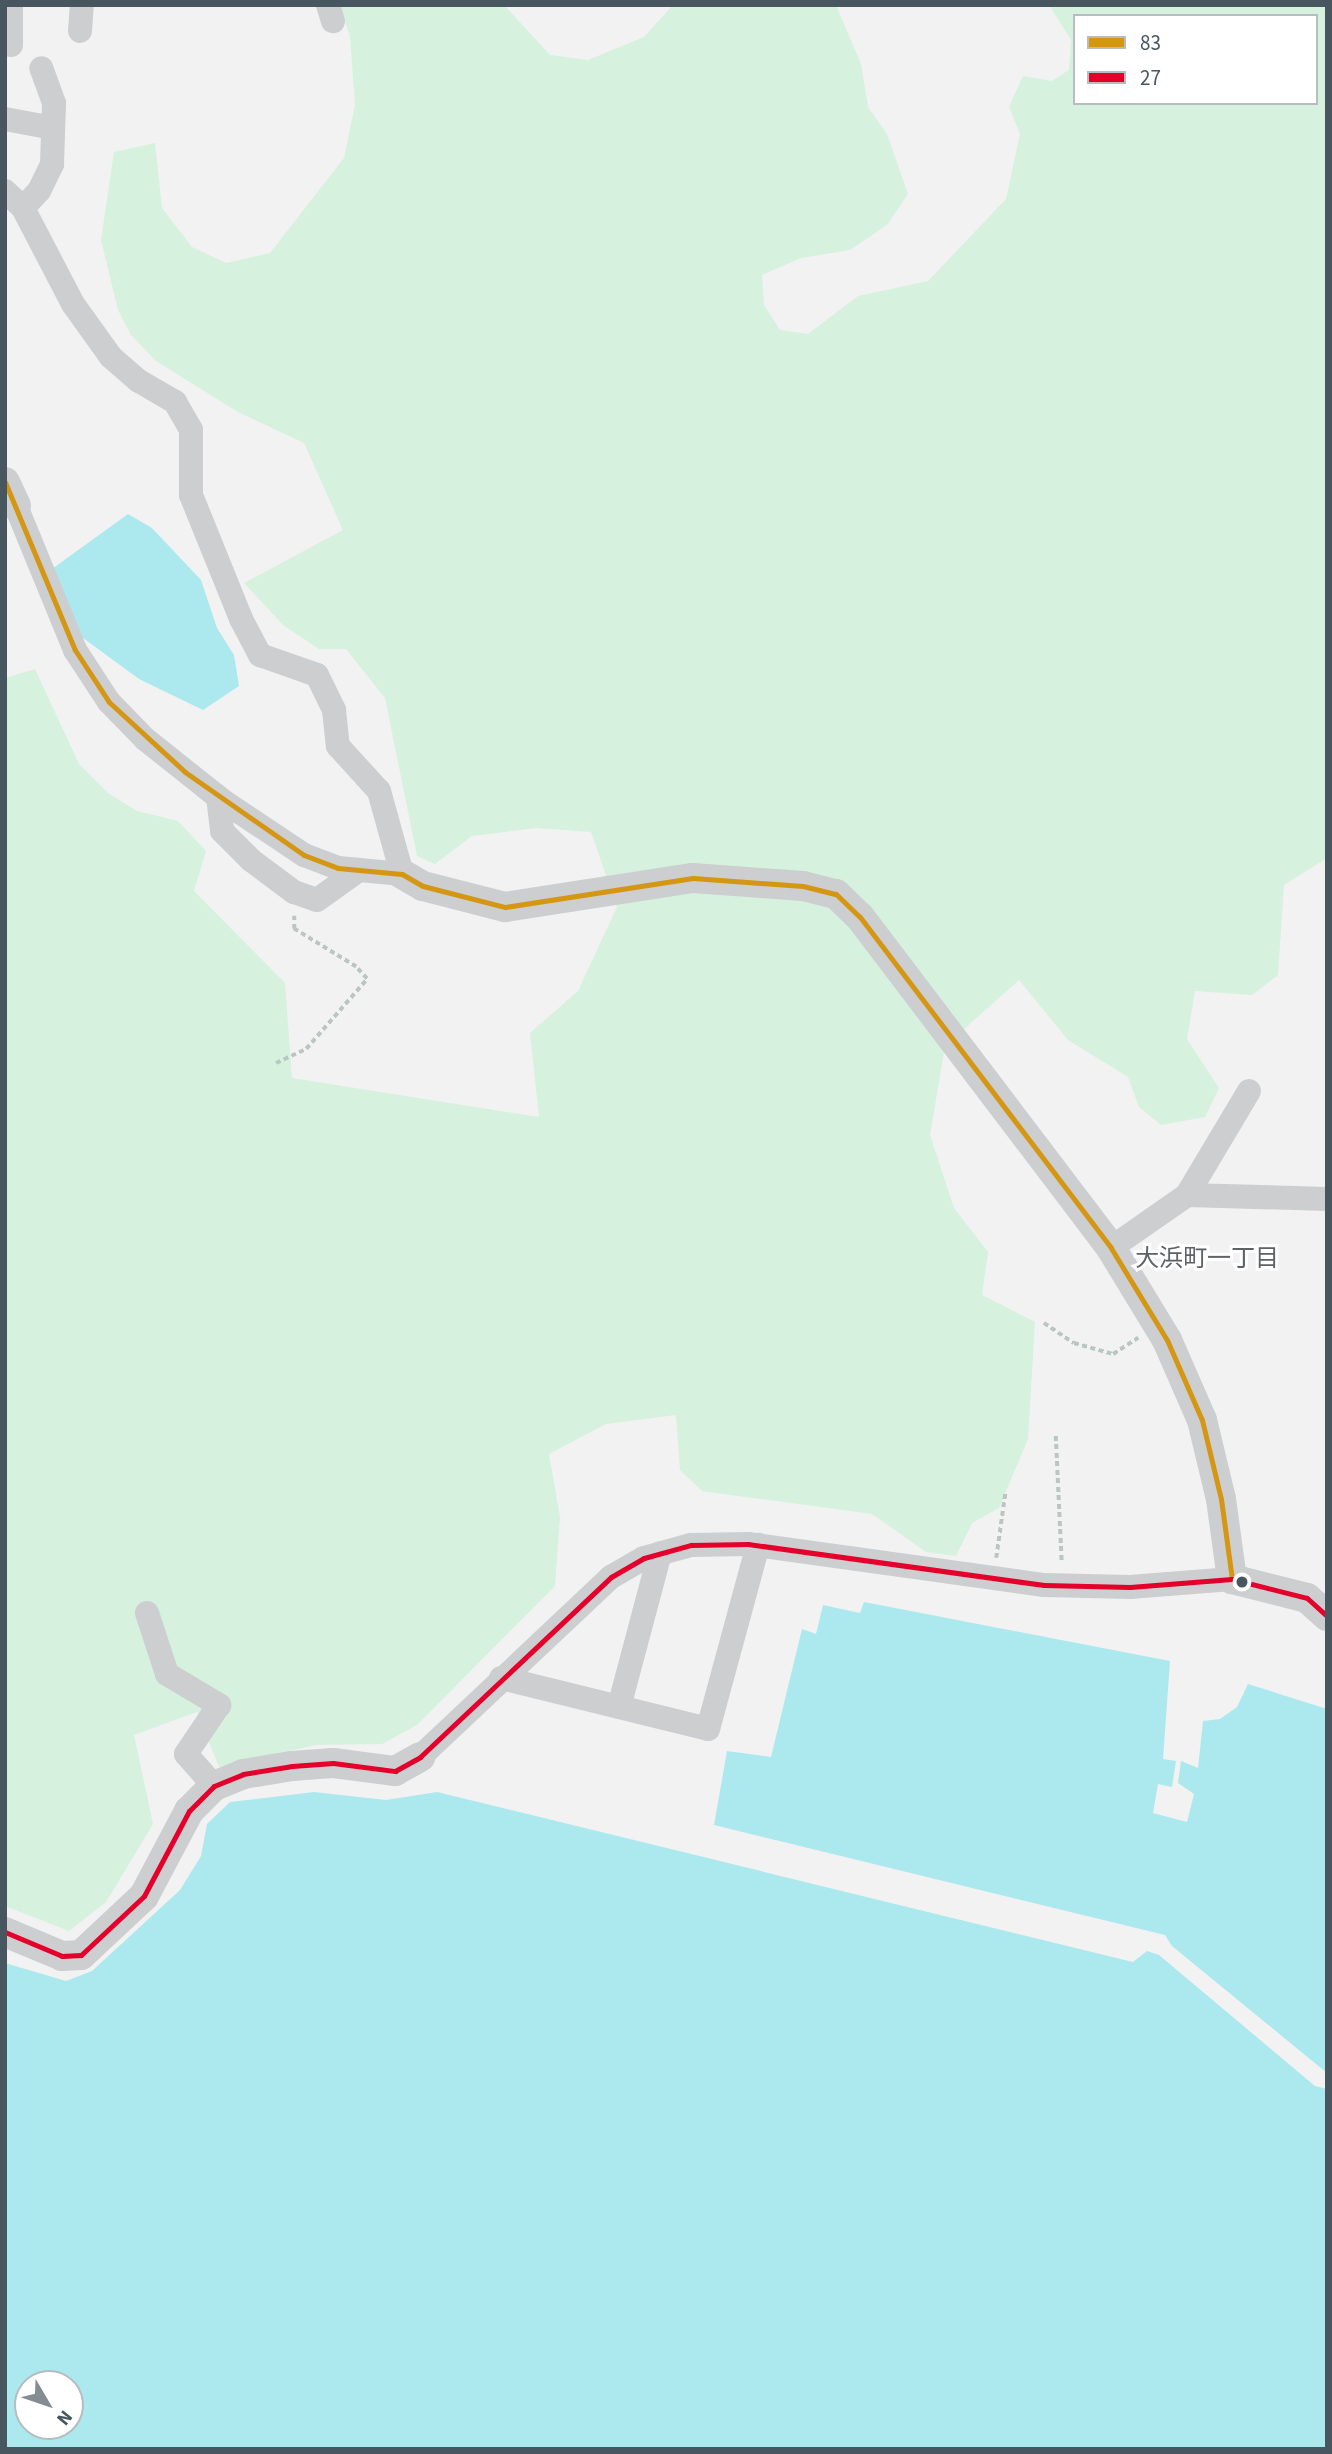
<!DOCTYPE html>
<meta charset="utf-8">
<style>
body{margin:0}
#map{position:relative;width:1332px;height:2454px;overflow:hidden;background:#f2f2f2;font-family:"Source Sans 3","Noto Sans JP",sans-serif}
div>[style]{position:absolute}
.green>*{inset:0;background:#d6f1de}
.water>*{inset:0;background:#abe9ef}
.path>*{height:3.5px;margin-top:-1.75px;transform-origin:0;background:repeating-linear-gradient(90deg,#bac6c1 0 5px,transparent 0 8.5px)}
.minor>*{height:24px;margin:-12px;padding:0 12px;transform-origin:12px;border-radius:12px;background:#ccced0}
.tertiary>*{height:30px;margin:-15px;padding:0 15px;transform-origin:15px;border-radius:15px;background:#ccced0}
.bus-1>*{height:5px;margin:-2.5px;padding:0 2.5px;transform-origin:2.5px;border-radius:2.5px;background:#d49613}
.bus-2>*{height:5px;margin:-2.5px;padding:0 2.5px;transform-origin:2.5px;border-radius:2.5px;background:#e4002b}
.dots>*{width:19px;height:19px;translate:-50% -50%;box-sizing:border-box;border:4px solid #fff;border-radius:50%}
span{translate:-50% -50%;white-space:nowrap;text-align:center;line-height:1.15;-webkit-text-stroke:6px #fff;paint-order:stroke}
.neighbourhood-label{font-size:24px;color:#5d6266}
.frame{position:absolute;inset:0;border:7px solid #48575f;pointer-events:none}
.legend{position:absolute;left:1073px;top:14px;width:245px;height:91px;box-sizing:border-box;background:#fff;border:2px solid #b6bcbf;margin:0;padding:9px 12px;list-style:none;font-size:21px;color:#48575f}
.legend li{display:flex;align-items:center;gap:14px;height:35px}
.legend b{width:35px;border:2px solid #b6bcbf}
.north{position:absolute;left:14px;top:2370px;width:70px;height:70px;box-sizing:border-box;background:#fff;border:2px solid #b6bcbf;border-radius:50%;rotate:129deg;font-size:19px;font-weight:700;line-height:28px;text-align:center;color:#48575f}
.north::after{content:'';display:block;margin:auto;width:24px;height:32px;background:#848d92;clip-path:polygon(50% 0,100% 100%,50% 72%,0 100%)}
</style>
<div id="map">
<div class="green">
<div style="clip-path:polygon(evenodd,339px 5px,504px 5px,550px 55px,588px 60px,644px 37px,673px 5px,836px 5px,861px 64px,868px 107px,887px 134px,908px 194px,887px 225px,850px 250px,801px 258px,762px 275px,764px 305px,780px 330px,808px 334px,858px 296px,928px 281px,1006px 199px,1020px 134px,1009px 107px,1023px 76px,1052px 81px,1069px 70px,1071px 40px,1049px 5px,1327px 5px,1327px 858px,1284px 885px,1278px 975px,1252px 995px,1195px 991px,1187px 1039px,1219px 1088px,1205px 1117px,1161px 1125px,1139px 1107px,1128px 1077px,1068px 1040px,1019px 980px,945px 1046px,930px 1135px,954px 1208px,988px 1252px,982px 1295px,1035px 1322px,1028px 1439px,999px 1508px,972px 1523px,956px 1556px,926px 1552px,872px 1514px,702px 1491px,680px 1470px,676px 1415px,606px 1424px,549px 1454px,560px 1517px,555px 1586px,417px 1725px,382px 1744px,316px 1745px,219px 1767px,197px 1712px,134px 1735px,153px 1824px,106px 1902px,69px 1931px,5px 1906px,5px 678px,35px 669px,79px 764px,108px 793px,137px 811px,178px 821px,206px 851px,194px 891px,285px 983px,292px 1078px,539px 1117px,530px 1033px,578px 991px,617px 907px,591px 832px,536px 828px,472px 836px,435px 864px,417px 856px,385px 698px,346px 649px,319px 649px,283px 625px,244px 583px,343px 530px,304px 443px,238px 412px,156px 361px,131px 335px,118px 310px,101px 240px,114px 152px,155px 143px,162px 208px,192px 247px,226px 263px,270px 253px,344px 158px,355px 105px,350px 36px,339px 5px,1075px 16px,1316px 16px,1316px 103px,1075px 103px,1075px 16px)"></div>
</div>
<div class="water">
<div style="clip-path:polygon(128px 514px,152px 528px,201px 580px,217px 628px,234px 655px,239px 686px,203px 710px,139px 679px,79px 635px,52px 569px)"></div>
<div style="clip-path:polygon(864px 1602px,1170px 1661px,1163px 1759px,1176px 1761px,1172px 1787px,1158px 1784px,1153px 1813px,1187px 1822px,1194px 1794px,1178px 1783px,1181px 1761px,1198px 1768px,1203px 1721px,1220px 1719px,1237px 1707px,1248px 1684px,1327px 1709px,1327px 2073px,1172px 1946px,1165px 1935px,714px 1825px,727px 1751px,771px 1757px,802px 1629px,816px 1634px,823px 1605px,860px 1613px)"></div>
<div style="clip-path:polygon(evenodd,314px 1792px,386px 1800px,437px 1792px,1133px 1962px,1147px 1951px,1159px 1955px,1315px 2086px,1327px 2089px,1327px 2449px,5px 2449px,5px 1963px,66px 1981px,92px 1971px,180px 1890px,201px 1856px,207px 1824px,230px 1802px,314px 1792px,28px 2384px,70px 2384px,70px 2426px,28px 2426px,28px 2384px)"></div>
</div>
<div class="path">
<div style="left:276px;top:1063px;width:33px;rotate:-25deg"></div>
<div style="left:306px;top:1049px;width:93px;rotate:-48.9deg"></div>
<div style="left:367px;top:979px;width:16px;rotate:-133deg"></div>
<div style="left:356px;top:967px;width:73px;rotate:-148.5deg"></div>
<div style="left:294px;top:929px;width:13px;rotate:-90deg"></div>
<div style="left:1044px;top:1323px;width:36px;rotate:34deg"></div>
<div style="left:1074px;top:1343px;width:41px;rotate:15.8deg"></div>
<div style="left:1113px;top:1354px;width:30px;rotate:-33deg"></div>
<div style="left:1056px;top:1436px;width:127px;rotate:87.3deg"></div>
<div style="left:996px;top:1558px;width:65px;rotate:-82deg"></div>
</div>
<div class="minor">
<div style="left:11px;top:5px;width:40px;rotate:90deg"></div>
<div style="left:328px;top:5px;width:17px;rotate:73deg"></div>
<div style="left:80px;top:31px;width:26px;rotate:-86deg"></div>
<div style="left:5px;top:119px;width:49px;rotate:10.6deg"></div>
<div style="left:5px;top:191px;width:25px;rotate:43deg"></div>
<div style="left:23px;top:208px;width:108px;rotate:62.5deg"></div>
<div style="left:73px;top:304px;width:65px;rotate:54.4deg"></div>
<div style="left:111px;top:357px;width:37px;rotate:41deg"></div>
<div style="left:139px;top:381px;width:42px;rotate:30.3deg"></div>
<div style="left:175px;top:402px;width:32px;rotate:60deg"></div>
<div style="left:191px;top:430px;width:65px;rotate:90deg"></div>
<div style="left:191px;top:495px;width:134px;rotate:68deg"></div>
<div style="left:241px;top:619px;width:41px;rotate:62.2deg"></div>
<div style="left:260px;top:655px;width:60px;rotate:19.3deg"></div>
<div style="left:317px;top:675px;width:39px;rotate:64deg"></div>
<div style="left:334px;top:710px;width:36px;rotate:84deg"></div>
<div style="left:338px;top:746px;width:61px;rotate:47.7deg"></div>
<div style="left:379px;top:791px;width:86px;rotate:74.5deg"></div>
<div style="left:402px;top:874px;width:64px;rotate:-174.6deg"></div>
<div style="left:338px;top:868px;width:36px;rotate:-159deg"></div>
<div style="left:304px;top:855px;width:97px;rotate:-146.3deg"></div>
<div style="left:223px;top:801px;width:100px;rotate:-141.5deg"></div>
<div style="left:145px;top:739px;width:52px;rotate:-134.2deg"></div>
<div style="left:109px;top:702px;width:62px;rotate:-123.2deg"></div>
<div style="left:75px;top:650px;width:156px;rotate:-112.3deg"></div>
<div style="left:23px;top:208px;width:23px;rotate:-47deg"></div>
<div style="left:39px;top:191px;width:30px;rotate:-64deg"></div>
<div style="left:52px;top:164px;width:61px;rotate:-88.1deg"></div>
<div style="left:54px;top:103px;width:37px;rotate:-110deg"></div>
<div style="left:218px;top:797px;width:34px;rotate:83deg"></div>
<div style="left:222px;top:831px;width:41px;rotate:45deg"></div>
<div style="left:251px;top:860px;width:54px;rotate:36.7deg"></div>
<div style="left:294px;top:892px;width:24px;rotate:19deg"></div>
<div style="left:317px;top:900px;width:52px;rotate:-35.5deg"></div>
<div style="left:1187px;top:1195px;width:140px;rotate:1.6deg"></div>
<div style="left:1111px;top:1248px;width:93px;rotate:-34.9deg"></div>
<div style="left:1187px;top:1195px;width:121px;rotate:-59.2deg"></div>
<div style="left:147px;top:1613px;width:64px;rotate:71.8deg"></div>
<div style="left:167px;top:1674px;width:61px;rotate:30.8deg"></div>
<div style="left:219px;top:1705px;width:59px;rotate:124deg"></div>
<div style="left:186px;top:1754px;width:43px;rotate:48.8deg"></div>
<div style="left:501px;top:1678px;width:213px;rotate:13.8deg"></div>
<div style="left:708px;top:1729px;width:191px;rotate:-74.8deg"></div>
<div style="left:619px;top:1707px;width:159px;rotate:-75.1deg"></div>
<div style="left:420px;top:1757px;width:262px;rotate:-43.3deg"></div>
<div style="left:611px;top:1577px;width:38px;rotate:-30deg"></div>
<div style="left:644px;top:1558px;width:49px;rotate:-15.5deg"></div>
<div style="left:691px;top:1545px;width:57px;rotate:-1deg"></div>
<div style="left:748px;top:1544px;width:299px;rotate:7.9deg"></div>
<div style="left:1044px;top:1585px;width:86px;rotate:1.3deg"></div>
<div style="left:1130px;top:1587px;width:102px;rotate:-4.5deg"></div>
</div>
<div class="tertiary">
<div style="left:5px;top:482px;width:26px;rotate:65deg"></div>
<div style="left:402px;top:874px;width:24px;rotate:30deg"></div>
<div style="left:423px;top:886px;width:85px;rotate:14.4deg"></div>
<div style="left:505px;top:907px;width:190px;rotate:-8.8deg"></div>
<div style="left:693px;top:878px;width:110px;rotate:4.2deg"></div>
<div style="left:803px;top:886px;width:34px;rotate:14deg"></div>
<div style="left:836px;top:894px;width:33px;rotate:44deg"></div>
<div style="left:860px;top:917px;width:415px;rotate:52.8deg"></div>
<div style="left:1111px;top:1248px;width:108px;rotate:58.7deg"></div>
<div style="left:1167px;top:1340px;width:87px;rotate:66.4deg"></div>
<div style="left:1202px;top:1420px;width:81px;rotate:76.5deg"></div>
<div style="left:1221px;top:1499px;width:81px;rotate:82.2deg"></div>
<div style="left:1232px;top:1579px;width:77px;rotate:14.2deg"></div>
<div style="left:1307px;top:1598px;width:27px;rotate:42deg"></div>
<div style="left:5px;top:1932px;width:62px;rotate:22.8deg"></div>
<div style="left:62px;top:1956px;width:19px;rotate:-3deg"></div>
<div style="left:81px;top:1955px;width:86px;rotate:-43.1deg"></div>
<div style="left:144px;top:1896px;width:96px;rotate:-62.1deg"></div>
<div style="left:189px;top:1811px;width:35px;rotate:-45deg"></div>
<div style="left:214px;top:1786px;width:31px;rotate:-22deg"></div>
<div style="left:243px;top:1774px;width:50px;rotate:-9.3deg"></div>
<div style="left:292px;top:1766px;width:41px;rotate:-4.2deg"></div>
<div style="left:333px;top:1763px;width:63px;rotate:7.4deg"></div>
<div style="left:395px;top:1771px;width:29px;rotate:-29deg"></div>
</div>
<div class="bus-1">
<div style="left:5px;top:482px;width:182px;rotate:67.4deg"></div>
<div style="left:75px;top:650px;width:62px;rotate:56.8deg"></div>
<div style="left:109px;top:702px;width:103px;rotate:42.6deg"></div>
<div style="left:185px;top:772px;width:145px;rotate:34.9deg"></div>
<div style="left:304px;top:855px;width:36px;rotate:21deg"></div>
<div style="left:338px;top:868px;width:64px;rotate:5.4deg"></div>
<div style="left:402px;top:874px;width:24px;rotate:30deg"></div>
<div style="left:423px;top:886px;width:85px;rotate:14.4deg"></div>
<div style="left:505px;top:907px;width:190px;rotate:-8.8deg"></div>
<div style="left:693px;top:878px;width:110px;rotate:4.2deg"></div>
<div style="left:803px;top:886px;width:34px;rotate:14deg"></div>
<div style="left:836px;top:894px;width:33px;rotate:44deg"></div>
<div style="left:860px;top:917px;width:415px;rotate:52.8deg"></div>
<div style="left:1111px;top:1248px;width:108px;rotate:58.7deg"></div>
<div style="left:1167px;top:1340px;width:87px;rotate:66.4deg"></div>
<div style="left:1202px;top:1420px;width:81px;rotate:76.5deg"></div>
<div style="left:1221px;top:1499px;width:81px;rotate:82.2deg"></div>
</div>
<div class="bus-2">
<div style="left:5px;top:1932px;width:62px;rotate:22.8deg"></div>
<div style="left:62px;top:1956px;width:19px;rotate:-3deg"></div>
<div style="left:81px;top:1955px;width:86px;rotate:-43.1deg"></div>
<div style="left:144px;top:1896px;width:96px;rotate:-62.1deg"></div>
<div style="left:189px;top:1811px;width:35px;rotate:-45deg"></div>
<div style="left:214px;top:1786px;width:31px;rotate:-22deg"></div>
<div style="left:243px;top:1774px;width:50px;rotate:-9.3deg"></div>
<div style="left:292px;top:1766px;width:41px;rotate:-4.2deg"></div>
<div style="left:333px;top:1763px;width:63px;rotate:7.4deg"></div>
<div style="left:395px;top:1771px;width:29px;rotate:-29deg"></div>
<div style="left:420px;top:1757px;width:262px;rotate:-43.3deg"></div>
<div style="left:611px;top:1577px;width:38px;rotate:-30deg"></div>
<div style="left:644px;top:1558px;width:49px;rotate:-15.5deg"></div>
<div style="left:691px;top:1545px;width:57px;rotate:-1deg"></div>
<div style="left:748px;top:1544px;width:299px;rotate:7.9deg"></div>
<div style="left:1044px;top:1585px;width:86px;rotate:1.3deg"></div>
<div style="left:1130px;top:1587px;width:102px;rotate:-4.5deg"></div>
<div style="left:1232px;top:1579px;width:77px;rotate:14.2deg"></div>
<div style="left:1307px;top:1598px;width:27px;rotate:42deg"></div>
</div>
<div class="dots">
<div style="left:1242px;top:1582px;background:#48575f"></div>
</div>
<div class="neighbourhood-label">
<span style="left:1207px;top:1259px">大浜町一丁目</span>
</div>
<div class="frame"></div>
<ul class="legend">
<li><b style="height:9px;background:#d49613"></b>83</li>
<li><b style="height:9px;background:#e4002b"></b>27</li>
</ul>
<div class="north">N</div>
</div>
